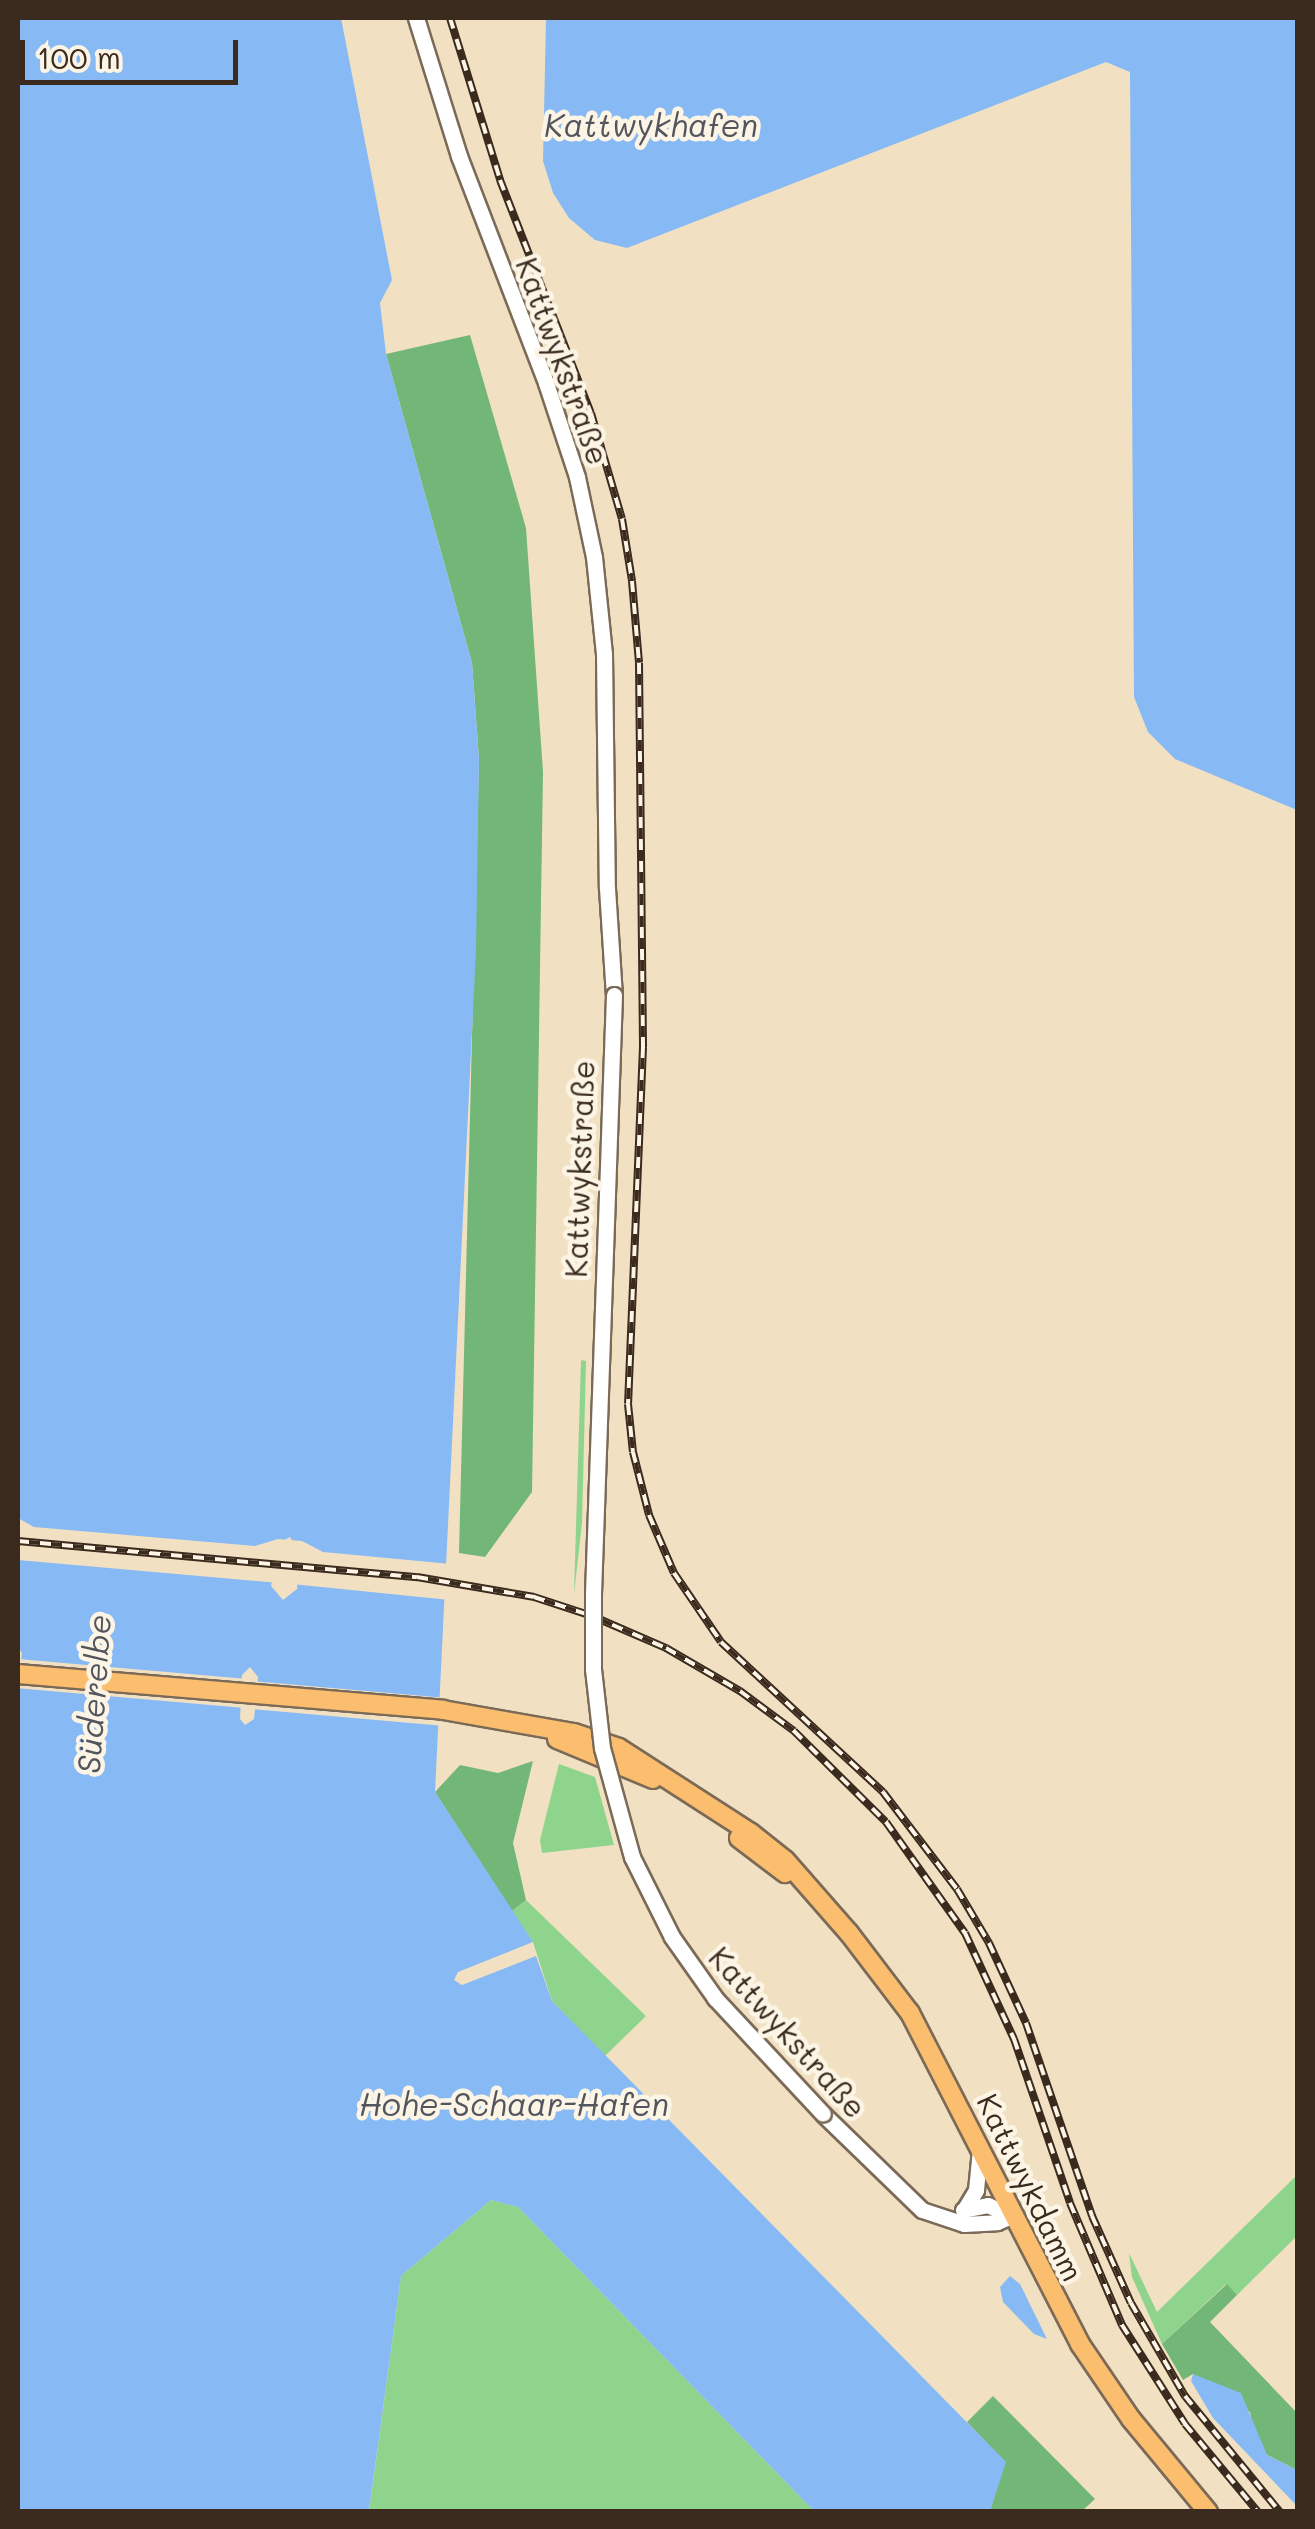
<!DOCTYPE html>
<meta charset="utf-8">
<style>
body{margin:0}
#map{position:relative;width:1315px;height:2529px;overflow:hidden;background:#f1e1c2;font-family:Mali,sans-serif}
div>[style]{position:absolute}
.green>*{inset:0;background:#8ed48d}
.forest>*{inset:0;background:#72b678}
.water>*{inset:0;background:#87baf4}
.pier>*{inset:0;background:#f1e1c2;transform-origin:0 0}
.roads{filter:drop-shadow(2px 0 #7b6a57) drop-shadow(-2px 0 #7b6a57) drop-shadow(0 2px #7b6a57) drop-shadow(0 -2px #7b6a57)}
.minor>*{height:15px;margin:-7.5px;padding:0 7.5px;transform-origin:7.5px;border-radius:7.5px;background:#fff}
.major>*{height:18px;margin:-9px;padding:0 9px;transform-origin:9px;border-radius:9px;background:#fbbd6e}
.rail>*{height:8px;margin-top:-4px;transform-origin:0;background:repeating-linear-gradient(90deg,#fcf5e5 0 11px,#3b2a1e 0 22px);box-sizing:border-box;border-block:2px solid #3b2a1e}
.bridges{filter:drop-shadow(2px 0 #7b6a57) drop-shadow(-2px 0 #7b6a57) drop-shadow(0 2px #7b6a57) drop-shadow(0 -2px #7b6a57)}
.minor-bridge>*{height:15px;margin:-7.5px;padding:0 7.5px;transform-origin:7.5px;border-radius:7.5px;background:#fff}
span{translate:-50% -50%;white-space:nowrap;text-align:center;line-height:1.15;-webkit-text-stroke:9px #fcf5e5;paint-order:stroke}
.street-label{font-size:30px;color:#3b2a1e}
.water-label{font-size:32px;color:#52555e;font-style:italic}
.frame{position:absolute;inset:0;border:20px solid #3b2a1e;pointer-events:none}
.scale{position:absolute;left:20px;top:40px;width:218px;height:45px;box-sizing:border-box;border:5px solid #3b2a1e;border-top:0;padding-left:12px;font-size:30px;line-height:35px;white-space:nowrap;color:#3b2a1e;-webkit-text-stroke:8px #fcf5e5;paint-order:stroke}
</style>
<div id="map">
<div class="green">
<div style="clip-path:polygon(581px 1360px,586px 1361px,582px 1523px,574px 1594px)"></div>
<div style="clip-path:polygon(559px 1764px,595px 1777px,614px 1845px,542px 1853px,540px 1840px)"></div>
<div style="clip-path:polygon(526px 1900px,646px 2016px,605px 2056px,552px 2001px,533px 1942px,512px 1911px)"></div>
<div style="clip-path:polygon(1297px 2175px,1297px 2236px,1237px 2295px,1226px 2284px,1162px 2344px,1132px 2277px,1129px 2253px,1157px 2312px)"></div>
<div style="clip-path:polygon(491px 2200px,518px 2207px,814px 2511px,369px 2512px,401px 2276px)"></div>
</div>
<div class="forest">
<div style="clip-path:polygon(470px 335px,526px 528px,543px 772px,532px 1492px,485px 1557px,459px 1553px,479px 759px,472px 663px,386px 354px)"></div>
<div style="clip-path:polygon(533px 1761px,513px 1843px,526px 1900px,512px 1911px,435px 1792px,460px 1765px,498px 1773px)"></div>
<div style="clip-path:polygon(1227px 2284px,1237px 2295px,1210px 2322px,1297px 2413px,1297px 2470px,1267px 2455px,1254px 2431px,1250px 2412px,1193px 2374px,1183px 2380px,1162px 2344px)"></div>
<div style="clip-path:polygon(993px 2396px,1095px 2499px,1082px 2511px,990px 2511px,1005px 2462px,967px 2422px)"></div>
</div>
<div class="water">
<div style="clip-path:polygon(evenodd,18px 18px,341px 18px,392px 280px,380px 303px,386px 354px,472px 663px,479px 759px,476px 950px,435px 1792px,533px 1942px,458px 1972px,454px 1980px,462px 1985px,536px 1956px,552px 2001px,1006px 2462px,990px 2511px,814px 2511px,518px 2207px,491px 2200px,401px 2276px,369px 2511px,18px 2511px,18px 1691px,22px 1653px,18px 1647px,18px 18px,290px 1537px,300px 1553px,297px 1589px,283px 1600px,271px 1586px,281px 1542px,290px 1537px,18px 18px,250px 1667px,258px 1677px,254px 1719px,245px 1725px,240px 1719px,242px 1675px,250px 1667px)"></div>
<div style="clip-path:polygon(546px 18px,1297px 18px,1297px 810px,1175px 759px,1148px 732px,1134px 697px,1130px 72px,1106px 62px,627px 248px,595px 240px,569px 218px,553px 193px,543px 161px)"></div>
<div style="clip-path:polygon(1010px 2276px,1020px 2284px,1047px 2339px,1034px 2334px,1003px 2302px,1000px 2287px)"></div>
<div style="clip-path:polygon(1193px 2374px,1241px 2393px,1267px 2455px,1297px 2470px,1297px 2506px,1213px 2418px,1191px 2381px)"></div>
</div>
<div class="pier">
<div style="clip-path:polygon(18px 1518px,34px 1527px,255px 1546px,278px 1539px,302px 1541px,323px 1552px,451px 1564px,450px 1600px,292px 1584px,295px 1552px,289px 1543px,280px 1552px,279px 1583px,18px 1560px)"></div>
<div style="left:18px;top:1659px;width:230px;height:29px;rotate:5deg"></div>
<div style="left:252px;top:1681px;width:193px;height:28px;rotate:5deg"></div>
</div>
<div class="roads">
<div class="minor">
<div style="left:416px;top:18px;width:145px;rotate:72.7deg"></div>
<div style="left:459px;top:156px;width:243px;rotate:69deg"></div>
<div style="left:546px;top:383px;width:99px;rotate:71.7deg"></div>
<div style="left:577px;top:477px;width:82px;rotate:78deg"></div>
<div style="left:594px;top:557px;width:98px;rotate:84.1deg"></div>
<div style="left:604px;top:654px;width:234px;rotate:89.3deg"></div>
<div style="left:607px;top:888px;width:107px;rotate:86.3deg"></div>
<div style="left:823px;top:2114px;width:138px;rotate:44.1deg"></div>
<div style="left:922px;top:2210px;width:44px;rotate:18.4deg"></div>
<div style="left:964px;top:2224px;width:33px;rotate:-3deg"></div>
<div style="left:997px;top:2222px;width:15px;rotate:-23deg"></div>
<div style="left:963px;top:2210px;width:25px;rotate:-11deg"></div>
<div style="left:988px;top:2205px;width:25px;rotate:26deg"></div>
<div style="left:964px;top:2210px;width:23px;rotate:-59deg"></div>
<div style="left:976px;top:2190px;width:41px;rotate:-84.4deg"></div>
</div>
<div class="major">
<div style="left:18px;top:1674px;width:427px;rotate:4.8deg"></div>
<div style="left:443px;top:1710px;width:133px;rotate:10deg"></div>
<div style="left:574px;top:1733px;width:47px;rotate:18.4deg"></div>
<div style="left:619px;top:1748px;width:157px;rotate:32.8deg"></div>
<div style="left:751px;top:1833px;width:43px;rotate:38.5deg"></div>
<div style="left:785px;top:1860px;width:97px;rotate:48.8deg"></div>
<div style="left:849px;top:1933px;width:101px;rotate:52.7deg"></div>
<div style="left:910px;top:2013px;width:372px;rotate:62.8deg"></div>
<div style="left:1080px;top:2344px;width:91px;rotate:55.8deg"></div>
<div style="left:1131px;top:2419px;width:121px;rotate:50.4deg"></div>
<div style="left:557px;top:1739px;width:104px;rotate:22.6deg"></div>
<div style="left:739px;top:1838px;width:58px;rotate:37.3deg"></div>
</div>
</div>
<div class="rail">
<div style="left:450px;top:18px;width:170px;rotate:72.8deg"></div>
<div style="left:500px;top:180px;width:250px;rotate:68.7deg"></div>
<div style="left:591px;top:413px;width:110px;rotate:73.7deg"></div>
<div style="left:622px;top:519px;width:63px;rotate:80.8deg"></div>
<div style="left:632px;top:581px;width:82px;rotate:85.1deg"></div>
<div style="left:639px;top:663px;width:384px;rotate:89.4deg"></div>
<div style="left:643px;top:1047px;width:357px;rotate:92.4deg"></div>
<div style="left:628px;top:1404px;width:48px;rotate:84.1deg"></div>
<div style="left:633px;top:1452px;width:65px;rotate:75.7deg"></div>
<div style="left:649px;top:1515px;width:63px;rotate:66.7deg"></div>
<div style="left:674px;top:1573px;width:83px;rotate:55.7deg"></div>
<div style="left:721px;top:1642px;width:221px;rotate:42.8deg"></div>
<div style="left:883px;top:1792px;width:122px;rotate:52.7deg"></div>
<div style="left:957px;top:1889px;width:63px;rotate:59.3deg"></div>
<div style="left:989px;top:1943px;width:88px;rotate:65.2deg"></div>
<div style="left:1026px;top:2023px;width:204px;rotate:71.1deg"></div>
<div style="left:1092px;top:2216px;width:95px;rotate:65.9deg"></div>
<div style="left:1131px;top:2303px;width:108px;rotate:59.9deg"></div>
<div style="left:1185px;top:2396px;width:150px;rotate:50.7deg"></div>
<div style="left:18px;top:1541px;width:401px;rotate:5.2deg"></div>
<div style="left:417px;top:1577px;width:119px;rotate:9.7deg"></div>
<div style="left:534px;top:1597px;width:61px;rotate:18.1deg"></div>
<div style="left:592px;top:1616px;width:81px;rotate:23.4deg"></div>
<div style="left:666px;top:1648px;width:86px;rotate:30.2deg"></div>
<div style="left:740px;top:1691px;width:67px;rotate:36.5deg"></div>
<div style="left:794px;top:1731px;width:129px;rotate:44.7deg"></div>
<div style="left:886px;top:1822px;width:136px;rotate:54.6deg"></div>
<div style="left:965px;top:1933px;width:117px;rotate:65.2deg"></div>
<div style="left:1014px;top:2039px;width:173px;rotate:71.1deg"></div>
<div style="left:1070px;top:2203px;width:133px;rotate:66.9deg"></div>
<div style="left:1122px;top:2325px;width:117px;rotate:57.5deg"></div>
<div style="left:1185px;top:2424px;width:114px;rotate:50.3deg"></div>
</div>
<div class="bridges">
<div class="minor-bridge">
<div style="left:614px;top:995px;width:599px;rotate:92.01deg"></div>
<div style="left:593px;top:1594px;width:75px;rotate:90deg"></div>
<div style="left:593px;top:1669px;width:80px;rotate:83.5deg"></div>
<div style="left:602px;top:1748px;width:113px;rotate:74.6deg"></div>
<div style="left:632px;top:1857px;width:89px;rotate:63.4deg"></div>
<div style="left:672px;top:1937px;width:75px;rotate:54.8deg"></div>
<div style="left:715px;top:1998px;width:158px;rotate:47deg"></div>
</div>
</div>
<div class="street-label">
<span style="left:563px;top:361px;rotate:70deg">Kattwykstraße</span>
<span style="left:579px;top:1169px;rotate:-88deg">Kattwykstraße</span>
<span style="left:788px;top:2032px;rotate:48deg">Kattwykstraße</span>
<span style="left:1031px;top:2187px;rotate:64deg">Kattwykdamm</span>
</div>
<div class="water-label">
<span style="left:651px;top:124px">Kattwykhafen</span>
<span style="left:93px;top:1694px;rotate:-86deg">Süderelbe</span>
<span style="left:514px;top:2103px">Hohe-Schaar-Hafen</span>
</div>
<div class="frame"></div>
<div class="scale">100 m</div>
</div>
